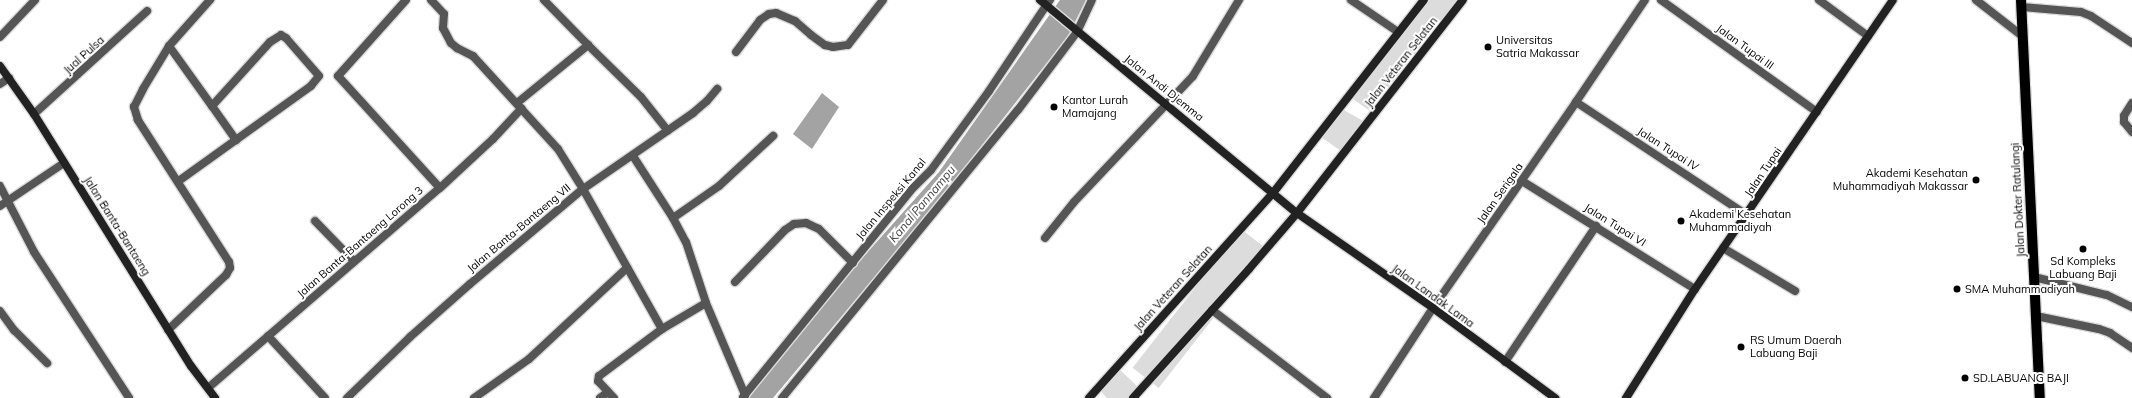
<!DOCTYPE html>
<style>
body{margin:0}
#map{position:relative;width:2132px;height:398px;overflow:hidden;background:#fff;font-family:Mulish,sans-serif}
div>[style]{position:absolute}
.green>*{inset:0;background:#dcdcdc;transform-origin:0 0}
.water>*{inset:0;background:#a3a3a3}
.roads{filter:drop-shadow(1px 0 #dbdbdb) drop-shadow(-1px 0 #dbdbdb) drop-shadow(0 1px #dbdbdb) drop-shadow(0 -1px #dbdbdb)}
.street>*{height:8px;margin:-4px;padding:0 4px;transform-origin:4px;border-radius:4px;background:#555}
.secondary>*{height:8px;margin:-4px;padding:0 4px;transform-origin:4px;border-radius:4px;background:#222}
.primary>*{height:10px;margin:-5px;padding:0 5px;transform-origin:5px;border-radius:5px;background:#000}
.dots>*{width:11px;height:11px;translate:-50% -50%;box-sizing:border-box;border:2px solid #fff;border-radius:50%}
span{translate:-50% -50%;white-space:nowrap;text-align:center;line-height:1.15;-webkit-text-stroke:4px #fff;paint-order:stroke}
.poi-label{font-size:11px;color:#000}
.left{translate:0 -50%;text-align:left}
.right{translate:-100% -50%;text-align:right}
.street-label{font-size:11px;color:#000}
.water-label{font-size:12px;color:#444;font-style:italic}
</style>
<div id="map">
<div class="green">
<div style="clip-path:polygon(1423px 0,1463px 0,1374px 114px,1349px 96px)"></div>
<div style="clip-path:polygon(1340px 108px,1367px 123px,1344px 153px,1318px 135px)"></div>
<div style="left:1241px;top:229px;width:33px;height:176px;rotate:38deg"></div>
<div style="clip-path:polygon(1117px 367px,1140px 389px,1133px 398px,1107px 398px,1098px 388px)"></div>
</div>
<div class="water">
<div style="clip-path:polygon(1060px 0,1086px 0,1068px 36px,930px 211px,773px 398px,746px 398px,858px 263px,939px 172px)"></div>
<div style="clip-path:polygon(822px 93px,839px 107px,812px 149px,793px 134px)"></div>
</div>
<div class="roads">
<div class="street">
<div style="left:406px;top:0;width:102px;rotate:131.8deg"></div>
<div style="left:338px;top:76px;width:151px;rotate:47.7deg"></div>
<div style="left:431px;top:0;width:19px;rotate:47deg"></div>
<div style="left:444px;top:14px;width:14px;rotate:94deg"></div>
<div style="left:443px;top:28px;width:17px;rotate:62deg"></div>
<div style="left:451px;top:43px;width:8px;rotate:40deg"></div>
<div style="left:457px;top:48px;width:18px;rotate:27deg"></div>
<div style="left:473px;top:56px;width:126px;rotate:47.6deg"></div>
<div style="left:558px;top:149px;width:47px;rotate:58deg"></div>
<div style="left:583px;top:189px;width:161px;rotate:60.6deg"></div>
<div style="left:662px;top:329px;width:51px;rotate:-30.6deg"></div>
<div style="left:706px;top:303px;width:100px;rotate:67deg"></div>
<div style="left:1351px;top:0;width:57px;rotate:34.2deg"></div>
<div style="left:1661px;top:0;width:192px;rotate:35.7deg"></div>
<div style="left:1819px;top:0;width:61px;rotate:36.3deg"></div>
<div style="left:1976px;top:0;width:57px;rotate:37.9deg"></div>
<div style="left:2022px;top:7px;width:59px;rotate:4.8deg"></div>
<div style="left:2081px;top:12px;width:11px;rotate:22deg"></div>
<div style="left:2091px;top:16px;width:49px;rotate:33.4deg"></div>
<div style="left:0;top:37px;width:51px;rotate:-46.6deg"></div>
<div style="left:588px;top:45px;width:74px;rotate:44.5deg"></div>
<div style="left:641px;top:97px;width:43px;rotate:51.5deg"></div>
<div style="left:169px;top:46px;width:74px;rotate:54.4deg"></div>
<div style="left:212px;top:106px;width:86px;rotate:-47.8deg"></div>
<div style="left:270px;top:42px;width:13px;rotate:-32deg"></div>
<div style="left:281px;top:35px;width:6px;rotate:31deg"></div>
<div style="left:286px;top:38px;width:50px;rotate:49deg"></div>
<div style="left:319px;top:76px;width:13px;rotate:129deg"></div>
<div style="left:311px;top:86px;width:163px;rotate:144.3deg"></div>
<div style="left:736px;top:52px;width:40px;rotate:-53deg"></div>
<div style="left:760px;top:20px;width:11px;rotate:-34deg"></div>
<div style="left:769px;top:14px;width:7px;rotate:-8deg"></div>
<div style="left:776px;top:13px;width:21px;rotate:23deg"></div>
<div style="left:795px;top:21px;width:21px;rotate:41deg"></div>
<div style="left:811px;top:35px;width:17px;rotate:36deg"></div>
<div style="left:825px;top:45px;width:8px;rotate:14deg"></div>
<div style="left:833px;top:47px;width:15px;rotate:-8deg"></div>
<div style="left:848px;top:45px;width:57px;rotate:-52.1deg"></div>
<div style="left:0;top:84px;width:11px;rotate:-34deg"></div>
<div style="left:1576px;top:102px;width:205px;rotate:33.5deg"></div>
<div style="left:517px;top:103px;width:92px;rotate:-39.2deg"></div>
<div style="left:588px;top:45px;width:63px;rotate:-134.4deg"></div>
<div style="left:2132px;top:103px;width:15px;rotate:122deg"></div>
<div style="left:2124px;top:116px;width:6px;rotate:90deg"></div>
<div style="left:2124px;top:122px;width:13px;rotate:51deg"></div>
<div style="left:212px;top:106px;width:42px;rotate:54.8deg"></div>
<div style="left:34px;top:114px;width:153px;rotate:-42.3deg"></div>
<div style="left:633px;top:156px;width:74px;rotate:57.2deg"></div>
<div style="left:673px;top:218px;width:27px;rotate:62deg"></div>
<div style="left:686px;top:242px;width:64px;rotate:71.8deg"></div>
<div style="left:1522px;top:181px;width:204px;rotate:32deg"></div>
<div style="left:0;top:186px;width:74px;rotate:62.7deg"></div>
<div style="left:34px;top:252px;width:174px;rotate:56.9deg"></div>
<div style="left:0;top:206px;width:77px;rotate:-33.9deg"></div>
<div style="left:673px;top:218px;width:56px;rotate:-34.8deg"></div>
<div style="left:719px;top:186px;width:74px;rotate:-42.8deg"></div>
<div style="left:315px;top:221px;width:56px;rotate:45.7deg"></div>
<div style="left:1045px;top:238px;width:46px;rotate:-51.1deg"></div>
<div style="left:1074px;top:202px;width:173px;rotate:-46.6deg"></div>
<div style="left:1193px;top:76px;width:89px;rotate:-58.8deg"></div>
<div style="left:1723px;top:248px;width:84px;rotate:30.8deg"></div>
<div style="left:2034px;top:277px;width:75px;rotate:13.9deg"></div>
<div style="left:2107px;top:295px;width:28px;rotate:26deg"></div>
<div style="left:735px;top:282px;width:72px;rotate:-46.1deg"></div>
<div style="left:785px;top:230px;width:11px;rotate:-34deg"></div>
<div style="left:794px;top:224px;width:12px;rotate:-5deg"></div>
<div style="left:806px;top:223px;width:14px;rotate:25deg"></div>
<div style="left:819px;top:229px;width:48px;rotate:45deg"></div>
<div style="left:1212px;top:310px;width:145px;rotate:37.4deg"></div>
<div style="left:0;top:311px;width:24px;rotate:54deg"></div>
<div style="left:14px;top:330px;width:47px;rotate:45deg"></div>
<div style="left:2036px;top:316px;width:64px;rotate:11.7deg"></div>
<div style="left:2099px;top:329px;width:12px;rotate:20deg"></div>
<div style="left:2110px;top:333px;width:27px;rotate:34deg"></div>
<div style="left:168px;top:330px;width:80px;rotate:-43.5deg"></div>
<div style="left:226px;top:275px;width:8px;rotate:-60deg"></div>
<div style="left:230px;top:268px;width:6px;rotate:-99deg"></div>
<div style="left:229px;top:262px;width:169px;rotate:-122.7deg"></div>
<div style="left:138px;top:120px;width:14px;rotate:-107deg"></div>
<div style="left:134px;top:107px;width:20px;rotate:-63deg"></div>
<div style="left:143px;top:89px;width:50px;rotate:-58.8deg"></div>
<div style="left:169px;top:46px;width:62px;rotate:-48.3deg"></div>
<div style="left:268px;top:336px;width:84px;rotate:47.4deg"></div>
<div style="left:1505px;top:362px;width:164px;rotate:-56.2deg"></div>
<div style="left:208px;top:388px;width:306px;rotate:-40.8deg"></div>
<div style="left:440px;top:188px;width:72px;rotate:-42.8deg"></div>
<div style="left:493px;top:139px;width:42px;rotate:-46.9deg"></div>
<div style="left:743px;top:397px;width:269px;rotate:-50.9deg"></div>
<div style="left:913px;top:188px;width:25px;rotate:-45deg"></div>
<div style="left:931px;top:170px;width:98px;rotate:-53.7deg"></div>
<div style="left:989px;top:91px;width:110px;rotate:-56.2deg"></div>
<div style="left:347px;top:398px;width:88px;rotate:-44.1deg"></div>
<div style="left:410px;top:337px;width:80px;rotate:-41.5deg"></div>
<div style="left:470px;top:284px;width:148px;rotate:-40.1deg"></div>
<div style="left:583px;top:189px;width:134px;rotate:-34.6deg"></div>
<div style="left:693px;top:113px;width:18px;rotate:-41deg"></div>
<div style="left:707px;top:101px;width:16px;rotate:-50deg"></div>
<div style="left:474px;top:398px;width:67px;rotate:-35.3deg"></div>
<div style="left:529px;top:359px;width:134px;rotate:-42.9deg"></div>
<div style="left:600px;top:398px;width:10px;rotate:-37deg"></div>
<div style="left:614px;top:398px;width:23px;rotate:-133deg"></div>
<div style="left:598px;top:381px;width:5px;rotate:-79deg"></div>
<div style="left:599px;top:376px;width:79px;rotate:-36.7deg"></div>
<div style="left:782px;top:398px;width:372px;rotate:-50.7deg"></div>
<div style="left:1018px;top:110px;width:98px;rotate:-52.9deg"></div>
<div style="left:1077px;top:32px;width:35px;rotate:-65deg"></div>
<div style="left:1374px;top:398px;width:108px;rotate:-56.8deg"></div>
<div style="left:1433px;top:308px;width:251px;rotate:-55.2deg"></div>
<div style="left:1576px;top:102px;width:123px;rotate:-55.9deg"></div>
</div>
<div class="secondary">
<div style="left:1040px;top:0;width:334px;rotate:39.7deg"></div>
<div style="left:1297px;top:213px;width:166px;rotate:34.9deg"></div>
<div style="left:1433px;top:308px;width:152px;rotate:36.4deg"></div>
<div style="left:0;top:66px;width:59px;rotate:54.7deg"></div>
<div style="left:34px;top:114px;width:297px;rotate:58.1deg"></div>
<div style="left:191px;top:366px;width:40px;rotate:53deg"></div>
<div style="left:1089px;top:398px;width:275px;rotate:-48.1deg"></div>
<div style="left:1273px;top:193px;width:245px;rotate:-52deg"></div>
<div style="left:1133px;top:398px;width:173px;rotate:-48deg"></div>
<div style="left:1249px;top:269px;width:74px;rotate:-49.4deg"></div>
<div style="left:1297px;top:213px;width:270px;rotate:-52.1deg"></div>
<div style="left:1626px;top:398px;width:129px;rotate:-57.7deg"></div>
<div style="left:1695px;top:289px;width:350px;rotate:-55.6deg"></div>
</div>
<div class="primary">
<div style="left:2021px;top:0;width:398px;rotate:87.3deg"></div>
</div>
</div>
<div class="dots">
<div style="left:1488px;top:47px;background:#000"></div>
<div style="left:1054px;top:107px;background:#000"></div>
<div style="left:1976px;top:180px;background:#000"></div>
<div style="left:1681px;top:221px;background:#000"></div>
<div style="left:2083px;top:249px;background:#000"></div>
<div style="left:1957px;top:289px;background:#000"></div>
<div style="left:1741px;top:347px;background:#000"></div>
<div style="left:1965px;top:378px;background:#000"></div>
</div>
<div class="poi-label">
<span class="left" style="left:1496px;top:47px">Universitas<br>Satria Makassar</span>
<span class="left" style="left:1062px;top:107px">Kantor Lurah<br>Mamajang</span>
<span class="right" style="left:1968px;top:180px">Akademi Kesehatan<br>Muhammadiyah Makassar</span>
<span class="left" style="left:1689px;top:221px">Akademi Kesehatan<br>Muhammadiyah</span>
<span style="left:2083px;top:268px">Sd Kompleks<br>Labuang Baji</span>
<span class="left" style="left:1965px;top:289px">SMA Muhammadiyah</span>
<span class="left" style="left:1750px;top:347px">RS Umum Daerah<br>Labuang Baji</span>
<span class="left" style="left:1973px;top:378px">SD.LABUANG BAJI</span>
</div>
<div class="street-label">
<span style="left:1745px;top:47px;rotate:36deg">Jalan Tupai III</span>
<span style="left:84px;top:55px;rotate:-42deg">Jual Pulsa</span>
<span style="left:1401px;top:62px;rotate:-52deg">Jalan Veteran Selatan</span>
<span style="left:1164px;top:88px;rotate:39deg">Jalan Andi Djemma</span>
<span style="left:1668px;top:149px;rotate:33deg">Jalan Tupai IV</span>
<span style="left:1763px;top:172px;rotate:-56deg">Jalan Tupai</span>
<span style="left:1500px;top:193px;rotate:-55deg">Jalan Serigala</span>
<span style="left:891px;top:199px;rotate:-50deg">Jalan Inspeksi Kanal</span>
<span style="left:2018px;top:200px;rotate:-93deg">Jalan Dokter Ratulangi</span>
<span style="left:1615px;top:225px;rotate:32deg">Jalan Tupai VI</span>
<span style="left:117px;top:226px;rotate:58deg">Jalan Banta-Bantaeng</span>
<span style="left:519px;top:228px;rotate:-40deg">Jalan Banta-Bantaeng VII</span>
<span style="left:360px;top:242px;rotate:-41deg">Jalan Banta-Bantaeng Lorong 3</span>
<span style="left:1173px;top:288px;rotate:-48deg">Jalan Veteran Selatan</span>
<span style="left:1433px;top:296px;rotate:36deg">Jalan Landak Lama</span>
</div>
<div class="water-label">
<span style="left:922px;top:204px;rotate:-50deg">Kanal Pannampu</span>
</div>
</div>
